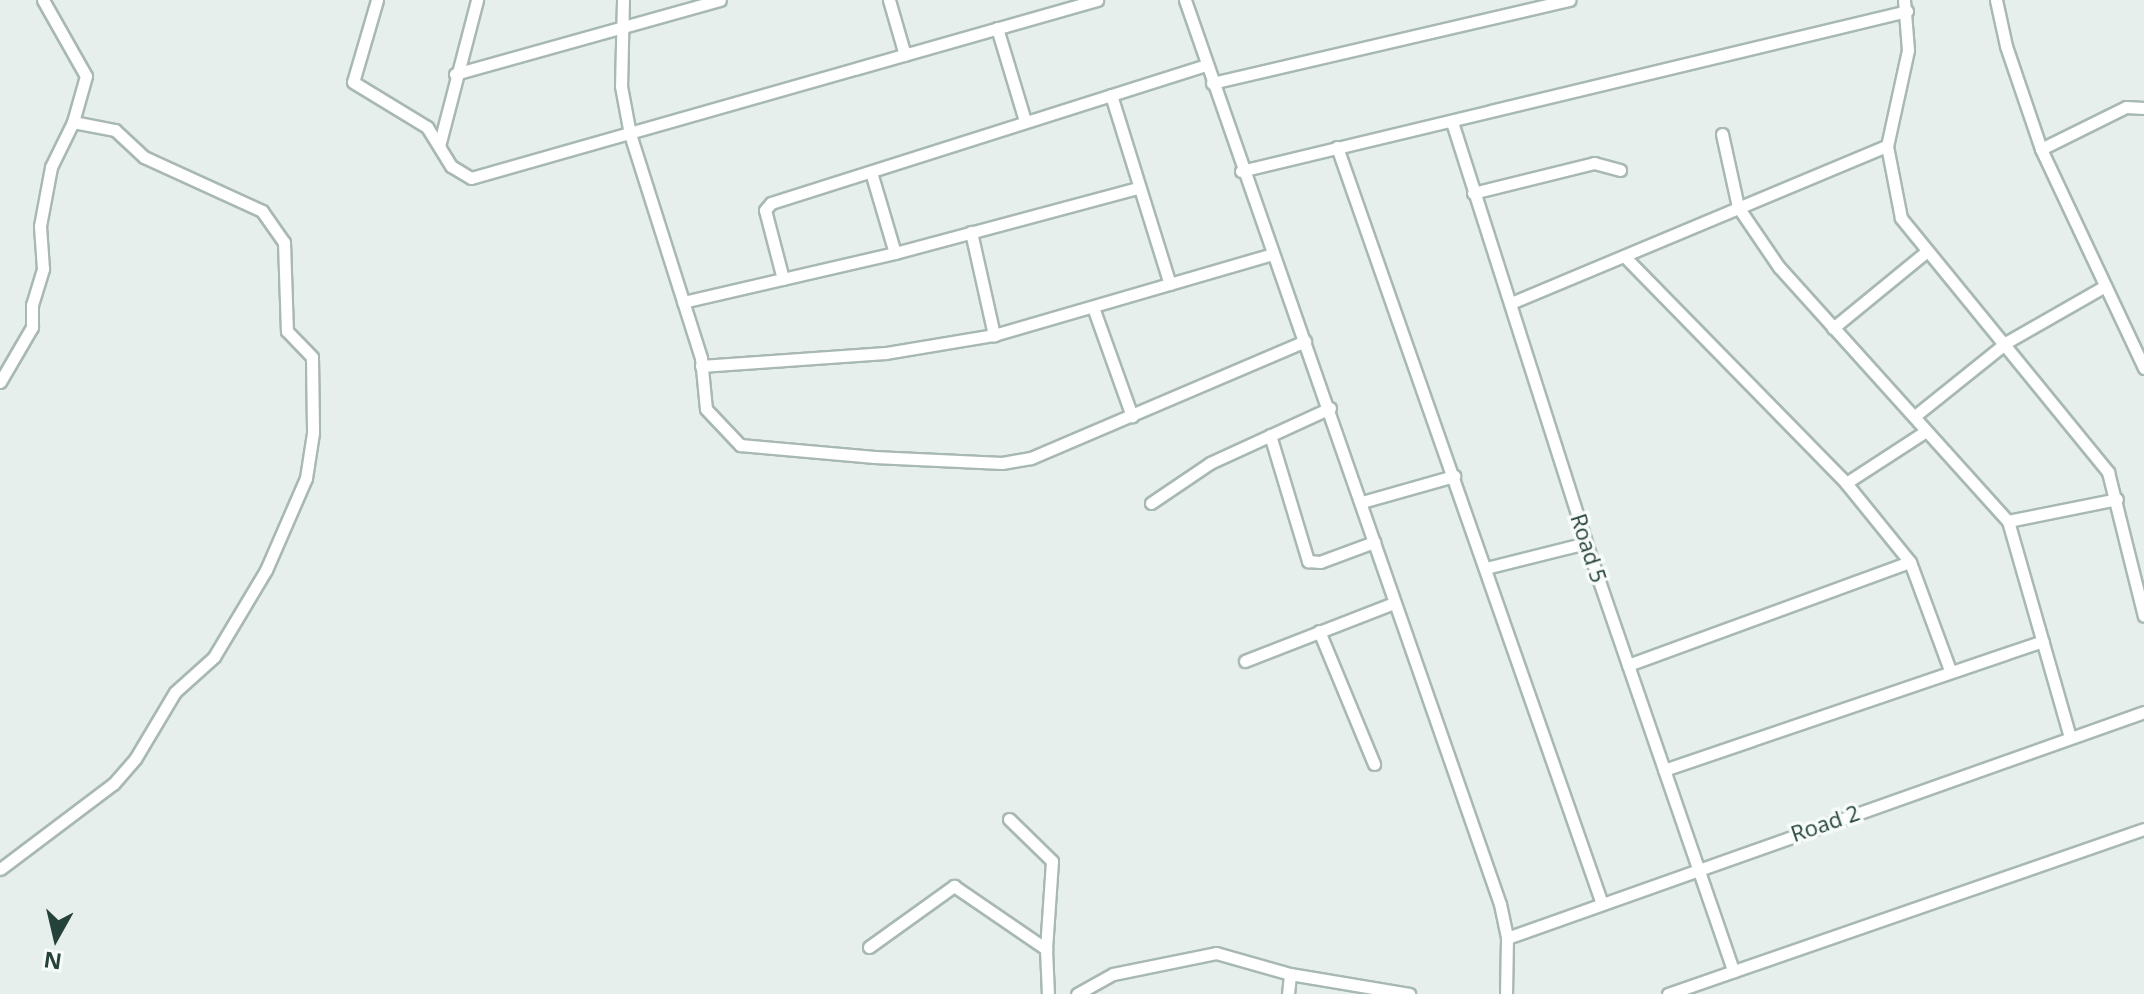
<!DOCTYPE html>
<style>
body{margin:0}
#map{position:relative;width:2144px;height:994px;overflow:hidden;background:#e6efeb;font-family:"Open Sans",sans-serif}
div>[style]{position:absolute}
.roads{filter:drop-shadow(2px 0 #a8b8b2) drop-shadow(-2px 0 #a8b8b2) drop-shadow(0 2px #a8b8b2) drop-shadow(0 -2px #a8b8b2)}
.minor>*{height:11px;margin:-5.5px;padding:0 5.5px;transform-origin:5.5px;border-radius:5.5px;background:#fff}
span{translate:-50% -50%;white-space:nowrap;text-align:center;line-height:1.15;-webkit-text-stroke:7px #f7fbf9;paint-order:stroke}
.street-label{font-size:22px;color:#24423a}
.north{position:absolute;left:16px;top:898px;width:80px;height:80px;-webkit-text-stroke:6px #f7fbf9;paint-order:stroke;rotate:188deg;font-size:22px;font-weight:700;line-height:32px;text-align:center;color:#24423a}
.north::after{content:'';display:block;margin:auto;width:28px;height:36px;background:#24423a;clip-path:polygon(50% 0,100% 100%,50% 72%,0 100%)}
</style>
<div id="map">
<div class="roads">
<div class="minor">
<div style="left:43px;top:0;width:87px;rotate:60.5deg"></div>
<div style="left:86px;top:76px;width:48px;rotate:105.8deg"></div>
<div style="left:377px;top:0;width:85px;rotate:106.3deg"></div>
<div style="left:353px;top:82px;width:87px;rotate:31.3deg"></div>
<div style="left:427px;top:127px;width:46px;rotate:58.4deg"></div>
<div style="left:451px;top:166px;width:23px;rotate:31deg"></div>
<div style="left:471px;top:178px;width:651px;rotate:-15.87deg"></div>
<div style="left:623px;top:0;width:86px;rotate:91.3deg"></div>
<div style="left:621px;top:86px;width:49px;rotate:79.4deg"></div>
<div style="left:630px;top:134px;width:235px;rotate:72.4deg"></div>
<div style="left:701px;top:358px;width:51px;rotate:84.4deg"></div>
<div style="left:706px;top:409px;width:50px;rotate:46.6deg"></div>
<div style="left:740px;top:445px;width:135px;rotate:5.1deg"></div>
<div style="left:874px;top:457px;width:128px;rotate:2.7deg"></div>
<div style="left:1002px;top:463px;width:29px;rotate:-10deg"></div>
<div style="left:1031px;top:458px;width:298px;rotate:-23.1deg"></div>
<div style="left:889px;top:0;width:57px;rotate:73.8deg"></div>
<div style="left:1185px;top:0;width:957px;rotate:70.79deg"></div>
<div style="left:1500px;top:904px;width:35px;rotate:78deg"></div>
<div style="left:1507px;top:938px;width:56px;rotate:91deg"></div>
<div style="left:1904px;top:0;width:50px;rotate:85.4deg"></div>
<div style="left:1908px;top:50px;width:98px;rotate:102.3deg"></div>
<div style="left:1887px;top:146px;width:73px;rotate:79deg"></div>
<div style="left:1901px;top:218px;width:328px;rotate:50.8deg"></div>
<div style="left:2108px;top:472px;width:148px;rotate:76deg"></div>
<div style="left:1996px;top:0;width:47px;rotate:77.7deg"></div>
<div style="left:2006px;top:46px;width:109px;rotate:71.2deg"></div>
<div style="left:2041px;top:149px;width:242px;rotate:64.8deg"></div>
<div style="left:997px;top:28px;width:97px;rotate:73.2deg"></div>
<div style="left:455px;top:74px;width:275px;rotate:-15.6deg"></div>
<div style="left:1212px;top:83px;width:367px;rotate:-13.1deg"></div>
<div style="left:1111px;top:95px;width:198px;rotate:72.7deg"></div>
<div style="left:1452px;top:122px;width:442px;rotate:72.3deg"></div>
<div style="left:1586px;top:543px;width:453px;rotate:71deg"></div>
<div style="left:1722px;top:134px;width:75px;rotate:77.6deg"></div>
<div style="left:1738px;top:207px;width:73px;rotate:55.7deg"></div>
<div style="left:1779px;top:267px;width:342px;rotate:48deg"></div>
<div style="left:2008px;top:521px;width:225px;rotate:74deg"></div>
<div style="left:439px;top:146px;width:151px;rotate:-75.4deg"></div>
<div style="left:1337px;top:147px;width:799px;rotate:70.7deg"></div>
<div style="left:2041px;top:149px;width:95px;rotate:-26.3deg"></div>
<div style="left:2126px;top:107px;width:18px;rotate:3deg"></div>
<div style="left:1241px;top:171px;width:685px;rotate:-13.51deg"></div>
<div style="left:871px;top:172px;width:84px;rotate:73.5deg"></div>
<div style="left:1473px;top:193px;width:125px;rotate:-13.9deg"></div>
<div style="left:1594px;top:163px;width:27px;rotate:15deg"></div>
<div style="left:971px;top:232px;width:106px;rotate:77.4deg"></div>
<div style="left:1626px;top:258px;width:315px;rotate:45.6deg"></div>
<div style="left:1846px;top:483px;width:102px;rotate:51deg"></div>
<div style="left:1910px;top:562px;width:115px;rotate:69.7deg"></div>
<div style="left:783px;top:279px;width:71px;rotate:-104.6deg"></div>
<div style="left:765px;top:210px;width:9px;rotate:-49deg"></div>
<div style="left:771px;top:203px;width:456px;rotate:-17.6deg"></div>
<div style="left:683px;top:302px;width:218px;rotate:-13deg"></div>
<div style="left:895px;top:253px;width:252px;rotate:-15deg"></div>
<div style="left:1511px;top:303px;width:407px;rotate:-22.7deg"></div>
<div style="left:1094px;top:310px;width:113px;rotate:70.3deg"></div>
<div style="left:1833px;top:328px;width:120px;rotate:-39.3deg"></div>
<div style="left:701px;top:366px;width:185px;rotate:-4deg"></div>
<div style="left:886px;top:353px;width:109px;rotate:-9.5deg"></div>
<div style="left:994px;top:335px;width:290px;rotate:-16.2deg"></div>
<div style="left:0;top:382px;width:64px;rotate:-59.8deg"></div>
<div style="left:32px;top:327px;width:22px;rotate:-90deg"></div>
<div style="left:32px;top:305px;width:38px;rotate:-73deg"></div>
<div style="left:43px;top:269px;width:43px;rotate:-94deg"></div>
<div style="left:40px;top:226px;width:60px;rotate:-79.4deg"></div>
<div style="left:51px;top:167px;width:50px;rotate:-63.9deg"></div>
<div style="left:73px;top:122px;width:43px;rotate:10.8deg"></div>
<div style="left:115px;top:130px;width:40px;rotate:43deg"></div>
<div style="left:144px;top:157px;width:130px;rotate:24.6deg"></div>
<div style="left:262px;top:211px;width:38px;rotate:55deg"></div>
<div style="left:284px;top:242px;width:89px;rotate:88.1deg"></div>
<div style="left:287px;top:331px;width:36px;rotate:46deg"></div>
<div style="left:312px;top:357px;width:76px;rotate:89.2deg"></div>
<div style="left:313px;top:433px;width:46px;rotate:98.8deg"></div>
<div style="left:306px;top:478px;width:100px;rotate:113.5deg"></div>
<div style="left:266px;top:570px;width:101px;rotate:120.9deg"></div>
<div style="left:214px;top:657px;width:52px;rotate:138.1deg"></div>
<div style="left:175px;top:692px;width:78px;rotate:120.8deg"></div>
<div style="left:135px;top:759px;width:33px;rotate:131deg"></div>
<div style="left:113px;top:784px;width:141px;rotate:143deg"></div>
<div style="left:1916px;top:415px;width:117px;rotate:-38.7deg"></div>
<div style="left:2007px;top:342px;width:113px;rotate:-29.7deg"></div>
<div style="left:1270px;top:435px;width:132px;rotate:73.2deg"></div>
<div style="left:1308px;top:561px;width:12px;rotate:5deg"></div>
<div style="left:1320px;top:562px;width:58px;rotate:-20.3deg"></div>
<div style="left:1846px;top:483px;width:92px;rotate:-33deg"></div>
<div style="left:1362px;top:502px;width:96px;rotate:-15.8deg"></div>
<div style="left:1151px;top:503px;width:71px;rotate:-34.1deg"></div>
<div style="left:1210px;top:463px;width:132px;rotate:-24.6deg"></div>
<div style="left:2008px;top:521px;width:111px;rotate:-11.4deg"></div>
<div style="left:1486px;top:568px;width:103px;rotate:-14deg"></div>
<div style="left:1319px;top:631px;width:144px;rotate:67.5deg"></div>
<div style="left:1245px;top:661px;width:160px;rotate:-21.3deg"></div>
<div style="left:1628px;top:665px;width:300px;rotate:-20.1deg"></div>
<div style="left:1664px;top:770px;width:400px;rotate:-18.8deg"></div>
<div style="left:1009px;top:819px;width:60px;rotate:44.3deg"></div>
<div style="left:1052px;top:861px;width:88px;rotate:93.9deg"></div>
<div style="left:1046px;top:949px;width:45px;rotate:87.5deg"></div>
<div style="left:1507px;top:938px;width:676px;rotate:-19.53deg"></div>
<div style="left:869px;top:947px;width:105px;rotate:-35.7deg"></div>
<div style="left:954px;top:886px;width:112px;rotate:34.4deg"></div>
<div style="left:1077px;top:994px;width:41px;rotate:-29.1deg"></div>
<div style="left:1113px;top:974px;width:105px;rotate:-11.5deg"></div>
<div style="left:1216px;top:953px;width:77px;rotate:15.8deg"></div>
<div style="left:1290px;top:974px;width:121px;rotate:9.5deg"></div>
<div style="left:1288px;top:994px;width:20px;rotate:-84deg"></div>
<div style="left:1668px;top:994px;width:504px;rotate:-19.12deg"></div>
</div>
</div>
<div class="street-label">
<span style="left:1589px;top:548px;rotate:72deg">Road 5</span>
<span style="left:1825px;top:823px;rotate:-19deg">Road 2</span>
</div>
<div class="north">N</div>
</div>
